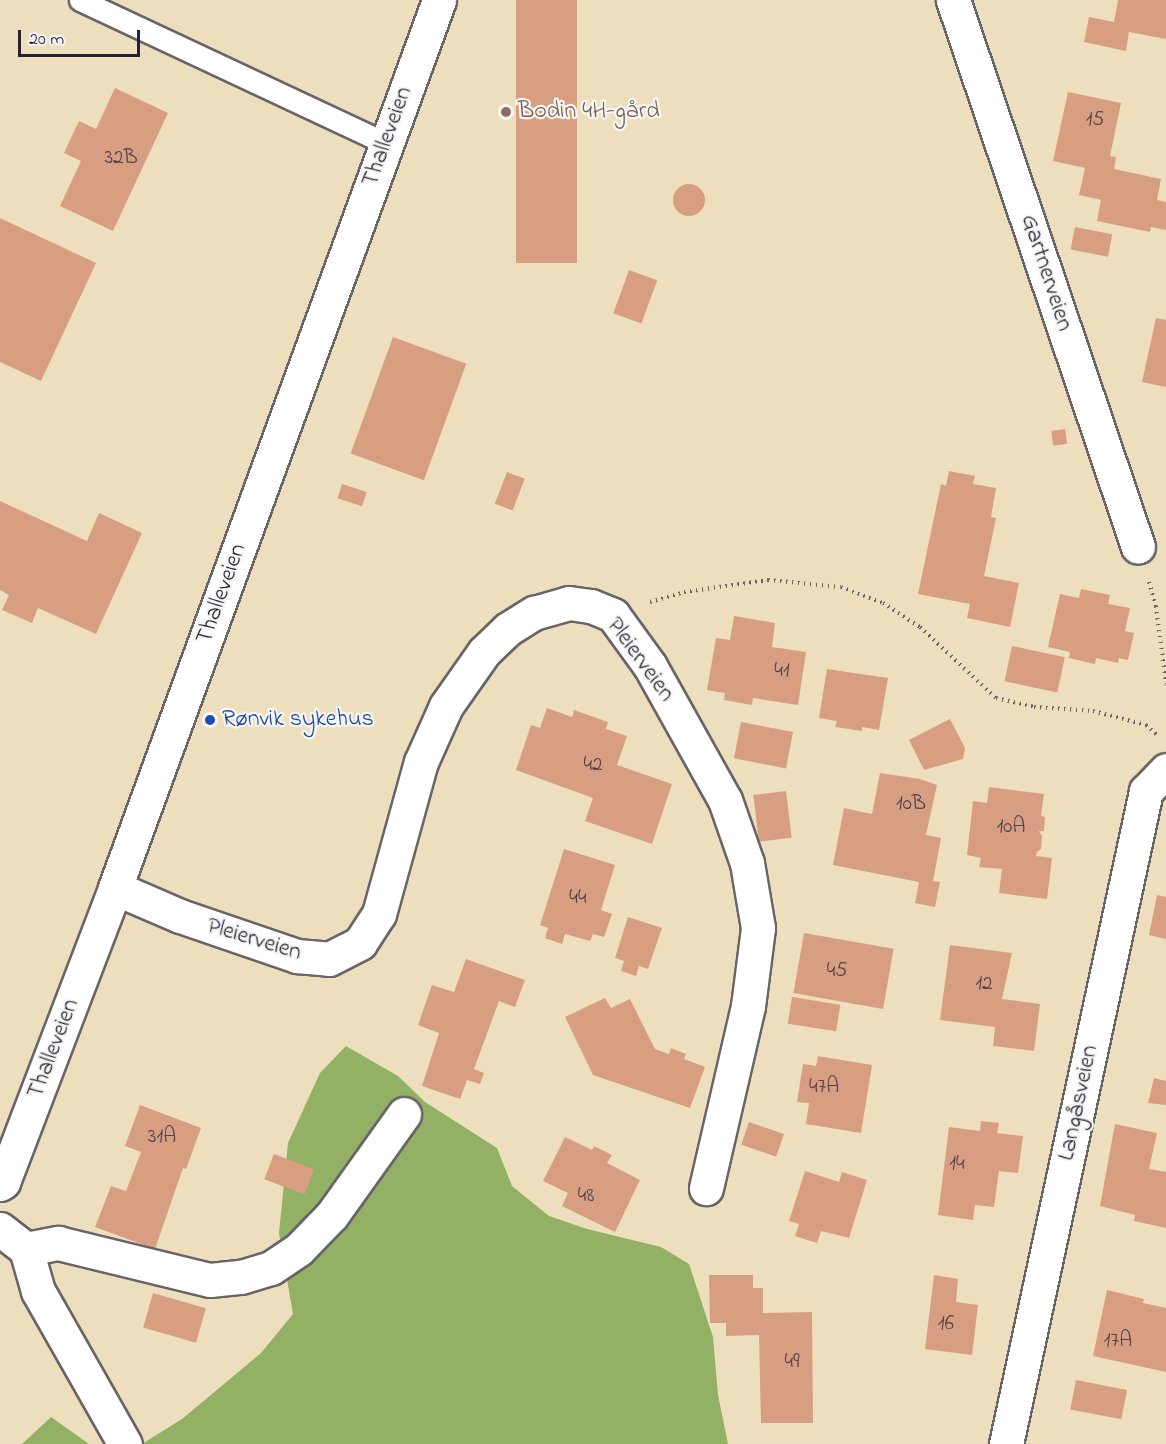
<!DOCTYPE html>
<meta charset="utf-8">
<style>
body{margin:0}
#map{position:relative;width:1166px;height:1444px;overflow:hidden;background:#eddfbd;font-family:"Indie Flower",sans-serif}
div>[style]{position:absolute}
.forest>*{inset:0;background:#92b164}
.building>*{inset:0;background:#d89e81;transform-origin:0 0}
.round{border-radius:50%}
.path>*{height:4px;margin-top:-2px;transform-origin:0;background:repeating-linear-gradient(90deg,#696468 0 1.5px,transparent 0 6px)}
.roads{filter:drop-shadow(2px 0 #696468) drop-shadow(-2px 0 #696468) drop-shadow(0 2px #696468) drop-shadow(0 -2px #696468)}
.service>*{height:21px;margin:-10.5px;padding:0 10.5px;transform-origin:10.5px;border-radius:10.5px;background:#fff}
.minor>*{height:33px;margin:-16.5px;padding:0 16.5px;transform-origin:16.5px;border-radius:16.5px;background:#fff}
.dots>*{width:16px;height:16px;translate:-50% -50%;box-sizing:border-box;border:3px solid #f6f6f2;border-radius:50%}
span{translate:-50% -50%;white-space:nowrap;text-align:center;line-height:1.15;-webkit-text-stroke:4.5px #f6f6f2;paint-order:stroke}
.number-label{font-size:21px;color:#50414c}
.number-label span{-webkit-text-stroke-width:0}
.education-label{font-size:24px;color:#785e54}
.left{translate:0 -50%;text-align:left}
.street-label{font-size:24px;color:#22223b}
.transit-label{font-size:24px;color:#164399}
.scale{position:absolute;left:18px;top:30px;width:122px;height:27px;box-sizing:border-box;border:3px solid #22223b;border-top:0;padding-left:8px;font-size:18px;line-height:21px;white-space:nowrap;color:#22223b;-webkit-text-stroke:4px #f6f6f2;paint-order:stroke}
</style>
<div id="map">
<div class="forest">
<div style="clip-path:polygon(346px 1046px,398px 1076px,425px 1102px,497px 1148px,512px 1186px,549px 1216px,587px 1229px,661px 1247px,689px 1264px,713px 1337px,718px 1395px,728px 1444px,142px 1444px,182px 1419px,261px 1353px,293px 1314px,279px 1233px,288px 1143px,320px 1073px)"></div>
<div style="clip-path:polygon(51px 1417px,89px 1444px,22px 1444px)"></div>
</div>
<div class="building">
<div style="left:516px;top:0;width:61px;height:263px"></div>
<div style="clip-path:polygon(1118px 0,1166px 0,1166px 39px,1129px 32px,1126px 51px,1084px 42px,1089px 17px,1114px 22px)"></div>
<div style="clip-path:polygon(115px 88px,168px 113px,113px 231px,60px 206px,81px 161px,64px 153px,79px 121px,96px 129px)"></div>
<div style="clip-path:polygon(1068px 92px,1121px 103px,1110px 156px,1116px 157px,1114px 169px,1161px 179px,1157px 200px,1166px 202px,1166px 230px,1151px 227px,1150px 232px,1097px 221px,1101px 200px,1079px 195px,1085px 168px,1053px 161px)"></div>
<div class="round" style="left:673px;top:184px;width:32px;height:32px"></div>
<div style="clip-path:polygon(0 218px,96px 263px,41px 381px,0 362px)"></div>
<div style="left:1075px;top:227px;width:38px;height:23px;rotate:11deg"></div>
<div style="left:629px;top:270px;width:30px;height:46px;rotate:20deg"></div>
<div style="clip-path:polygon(1156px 318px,1166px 320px,1166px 387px,1142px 382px)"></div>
<div style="left:393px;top:337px;width:78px;height:124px;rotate:20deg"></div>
<div style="left:1065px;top:429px;width:15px;height:14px;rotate:82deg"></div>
<div style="clip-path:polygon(949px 471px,975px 476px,973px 484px,996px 488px,991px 517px,996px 518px,984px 576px,1019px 583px,1010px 627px,967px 618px,970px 604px,918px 594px,941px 484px,946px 486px)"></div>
<div style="left:507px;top:472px;width:19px;height:34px;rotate:21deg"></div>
<div style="left:342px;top:484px;width:26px;height:15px;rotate:18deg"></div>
<div style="clip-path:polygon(0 501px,87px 541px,99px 513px,142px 533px,96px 634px,38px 608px,32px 623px,2px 610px,9px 595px,0 590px)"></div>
<div style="clip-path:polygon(1081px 589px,1110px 595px,1108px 604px,1130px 608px,1125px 631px,1134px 633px,1128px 660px,1119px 658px,1118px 663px,1096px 658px,1095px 664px,1069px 658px,1070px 652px,1048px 647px,1060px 594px,1079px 598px)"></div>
<div style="clip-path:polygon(734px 616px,775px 623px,772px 647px,806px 652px,798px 705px,753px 698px,752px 705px,724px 700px,725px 693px,707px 690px,716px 638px,730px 640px)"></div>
<div style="left:1012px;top:646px;width:54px;height:36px;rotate:12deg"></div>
<div style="clip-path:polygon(827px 669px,888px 678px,879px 730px,862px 727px,862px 731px,835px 727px,837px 721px,819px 718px)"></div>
<div style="clip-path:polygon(547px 708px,572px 717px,574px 710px,608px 722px,606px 729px,627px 736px,617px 765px,672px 784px,652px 844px,585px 821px,593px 798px,516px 770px,531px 725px,540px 728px)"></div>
<div style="clip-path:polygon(950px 719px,965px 748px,963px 759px,924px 770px,909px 740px)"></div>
<div style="left:741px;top:722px;width:53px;height:37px;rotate:11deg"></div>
<div style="clip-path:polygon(880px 773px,920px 779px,937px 785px,926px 835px,941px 838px,933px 881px,940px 882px,935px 907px,915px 903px,919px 882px,833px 865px,844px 808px,872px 814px)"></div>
<div style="clip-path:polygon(989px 787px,1044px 794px,1041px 816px,1045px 817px,1044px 831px,1039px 831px,1042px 836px,1041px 849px,1037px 852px,1036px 856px,1052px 858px,1047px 899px,999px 893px,1002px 869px,979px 867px,981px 858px,967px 855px,973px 801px,987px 803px)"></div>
<div style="left:786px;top:791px;width:47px;height:33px;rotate:83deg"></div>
<div style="clip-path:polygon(564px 849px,615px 865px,601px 910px,612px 914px,604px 937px,593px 934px,590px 941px,565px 934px,562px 944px,545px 938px,548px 928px,540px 925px)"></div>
<div style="clip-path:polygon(1157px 895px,1166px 897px,1166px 939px,1149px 935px)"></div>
<div style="clip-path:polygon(628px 917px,662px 928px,648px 969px,639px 966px,636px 976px,621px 971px,624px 961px,615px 958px)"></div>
<div style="left:804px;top:933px;width:91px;height:61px;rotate:10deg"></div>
<div style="clip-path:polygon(950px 945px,1012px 953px,1002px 999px,1040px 1004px,1034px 1051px,993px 1046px,995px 1027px,940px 1020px)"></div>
<div style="clip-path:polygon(466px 959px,525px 980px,515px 1007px,499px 1001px,474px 1069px,484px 1073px,480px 1084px,467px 1080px,460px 1099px,422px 1086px,439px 1033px,418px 1025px,432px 985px,454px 992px)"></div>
<div style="left:792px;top:997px;width:49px;height:27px;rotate:9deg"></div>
<div style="clip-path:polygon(605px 998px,611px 1008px,630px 999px,655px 1049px,669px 1054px,671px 1048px,686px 1054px,684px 1059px,705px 1067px,690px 1108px,593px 1075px,565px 1017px)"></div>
<div style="clip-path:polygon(818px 1056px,872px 1065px,861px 1133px,806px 1124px,809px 1103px,797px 1102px,803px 1064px,816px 1066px)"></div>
<div style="clip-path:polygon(1154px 1078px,1166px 1081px,1166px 1105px,1148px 1103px)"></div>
<div style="clip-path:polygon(140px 1105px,201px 1128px,186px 1169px,183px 1168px,155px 1249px,95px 1227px,111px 1186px,126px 1191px,141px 1152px,125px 1146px)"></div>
<div style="clip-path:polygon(981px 1121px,999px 1123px,997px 1133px,1023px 1136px,1018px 1173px,999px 1171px,994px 1207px,975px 1205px,973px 1220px,938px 1215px,949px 1127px,980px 1131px)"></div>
<div style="left:749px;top:1122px;width:37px;height:24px;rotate:19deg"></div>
<div style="clip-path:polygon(1115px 1124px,1157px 1133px,1149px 1169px,1166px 1172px,1166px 1228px,1134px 1221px,1135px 1215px,1100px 1206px)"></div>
<div style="clip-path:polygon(565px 1137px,592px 1150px,594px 1146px,612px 1155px,607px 1163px,640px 1180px,615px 1232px,562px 1206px,568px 1193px,543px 1181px)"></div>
<div style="left:274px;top:1154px;width:43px;height:27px;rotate:21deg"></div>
<div style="clip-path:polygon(805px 1171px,839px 1182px,842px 1172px,867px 1180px,849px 1238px,821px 1231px,817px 1243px,795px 1236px,799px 1224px,789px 1221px)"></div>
<div style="clip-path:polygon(709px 1275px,753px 1275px,753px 1288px,763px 1288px,763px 1313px,812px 1312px,813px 1423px,761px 1423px,759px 1335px,726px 1336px,726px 1323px,710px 1323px)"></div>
<div style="clip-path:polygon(934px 1275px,958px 1279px,956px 1302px,978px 1305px,972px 1355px,925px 1349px)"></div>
<div style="clip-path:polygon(1107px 1290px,1144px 1299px,1143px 1303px,1166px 1308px,1166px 1372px,1093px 1356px)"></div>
<div style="left:153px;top:1293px;width:55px;height:36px;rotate:16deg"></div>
<div style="left:1076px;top:1380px;width:52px;height:30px;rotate:11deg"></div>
</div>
<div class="path">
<div style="left:1149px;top:582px;width:25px;rotate:74deg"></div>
<div style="left:1156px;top:606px;width:79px;rotate:82.7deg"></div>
<div style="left:650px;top:602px;width:35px;rotate:-16deg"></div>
<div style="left:684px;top:592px;width:85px;rotate:-8.1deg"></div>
<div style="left:768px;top:580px;width:73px;rotate:5.5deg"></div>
<div style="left:841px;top:587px;width:45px;rotate:20.9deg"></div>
<div style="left:883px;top:603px;width:44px;rotate:33deg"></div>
<div style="left:920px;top:627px;width:104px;rotate:43.1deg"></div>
<div style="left:996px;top:698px;width:39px;rotate:13deg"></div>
<div style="left:1034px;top:707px;width:59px;rotate:3.9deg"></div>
<div style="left:1093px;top:711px;width:55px;rotate:14.8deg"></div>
<div style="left:1146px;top:725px;width:15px;rotate:42deg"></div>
</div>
<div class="roads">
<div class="service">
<div style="left:80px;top:0;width:337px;rotate:25.1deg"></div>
</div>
<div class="minor">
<div style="left:953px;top:0;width:577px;rotate:71.31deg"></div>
<div style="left:115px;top:888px;width:71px;rotate:23.3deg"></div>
<div style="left:180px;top:916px;width:124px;rotate:18.9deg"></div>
<div style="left:297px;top:956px;width:32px;rotate:5deg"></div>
<div style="left:329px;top:959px;width:35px;rotate:-27deg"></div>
<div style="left:360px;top:943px;width:35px;rotate:-57deg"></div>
<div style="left:379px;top:914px;width:158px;rotate:-74.6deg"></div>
<div style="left:421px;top:762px;width:61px;rotate:-65.9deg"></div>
<div style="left:446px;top:706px;width:66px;rotate:-54.9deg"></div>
<div style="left:484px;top:652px;width:33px;rotate:-44deg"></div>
<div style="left:508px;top:629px;width:31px;rotate:-32deg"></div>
<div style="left:534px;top:613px;width:36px;rotate:-16deg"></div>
<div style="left:569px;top:603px;width:22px;rotate:8deg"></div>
<div style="left:591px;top:606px;width:24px;rotate:22deg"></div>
<div style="left:613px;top:615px;width:63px;rotate:54deg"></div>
<div style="left:650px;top:666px;width:154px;rotate:60.8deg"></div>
<div style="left:725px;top:800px;width:67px;rotate:70.8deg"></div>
<div style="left:747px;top:863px;width:66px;rotate:80.4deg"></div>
<div style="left:758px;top:928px;width:79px;rotate:97.3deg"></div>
<div style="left:748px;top:1006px;width:187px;rotate:103deg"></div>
<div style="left:0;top:1184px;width:4px;rotate:-34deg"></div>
<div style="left:3px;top:1182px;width:315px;rotate:-69.1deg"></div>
<div style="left:115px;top:888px;width:945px;rotate:-69.95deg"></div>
<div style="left:0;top:1229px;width:33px;rotate:38deg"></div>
<div style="left:26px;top:1249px;width:44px;rotate:74.1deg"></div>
<div style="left:38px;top:1291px;width:176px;rotate:60.4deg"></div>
<div style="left:26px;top:1249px;width:33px;rotate:-11deg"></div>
<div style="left:58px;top:1243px;width:156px;rotate:13.7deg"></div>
<div style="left:210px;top:1280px;width:31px;rotate:-6deg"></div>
<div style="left:241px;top:1277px;width:31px;rotate:-17deg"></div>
<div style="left:271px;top:1268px;width:34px;rotate:-34deg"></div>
<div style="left:299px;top:1249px;width:47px;rotate:-45.9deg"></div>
<div style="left:332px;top:1215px;width:124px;rotate:-54.5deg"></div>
<div style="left:1006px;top:1444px;width:668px;rotate:-77.9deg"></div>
<div style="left:1146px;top:791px;width:29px;rotate:-46deg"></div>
</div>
</div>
<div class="dots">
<div style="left:506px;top:112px;background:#8d6e63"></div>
<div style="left:210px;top:720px;background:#1a4fb4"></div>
</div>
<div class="number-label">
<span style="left:1095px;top:120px">15</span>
<span style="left:121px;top:158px">32B</span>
<span style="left:782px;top:671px">41</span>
<span style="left:593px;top:765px">42</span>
<span style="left:911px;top:804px">10B</span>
<span style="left:1011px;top:827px">10A</span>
<span style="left:578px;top:898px">44</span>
<span style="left:837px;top:971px">45</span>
<span style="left:984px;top:984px">12</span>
<span style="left:824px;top:1087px">47A</span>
<span style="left:162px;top:1137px">31A</span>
<span style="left:957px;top:1164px">14</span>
<span style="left:586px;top:1196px">48</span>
<span style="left:946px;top:1324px">16</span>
<span style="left:1118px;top:1341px">17A</span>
<span style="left:792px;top:1362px">49</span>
</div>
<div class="education-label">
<span class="left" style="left:518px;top:112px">Bodin 4H-gård</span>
</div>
<div class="street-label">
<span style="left:388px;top:137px;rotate:-70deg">Thalleveien</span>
<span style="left:1046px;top:273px;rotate:72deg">Gartnerveien</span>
<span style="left:222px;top:594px;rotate:-70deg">Thalleveien</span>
<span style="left:640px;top:660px;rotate:54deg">Pleierveien</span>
<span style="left:254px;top:940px;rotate:17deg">Pleierveien</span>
<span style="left:54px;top:1049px;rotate:-69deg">Thalleveien</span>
<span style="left:1079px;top:1103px;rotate:-78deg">Langåsveien</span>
</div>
<div class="transit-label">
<span class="left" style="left:222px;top:720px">Rønvik sykehus</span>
</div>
<div class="scale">20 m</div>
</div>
